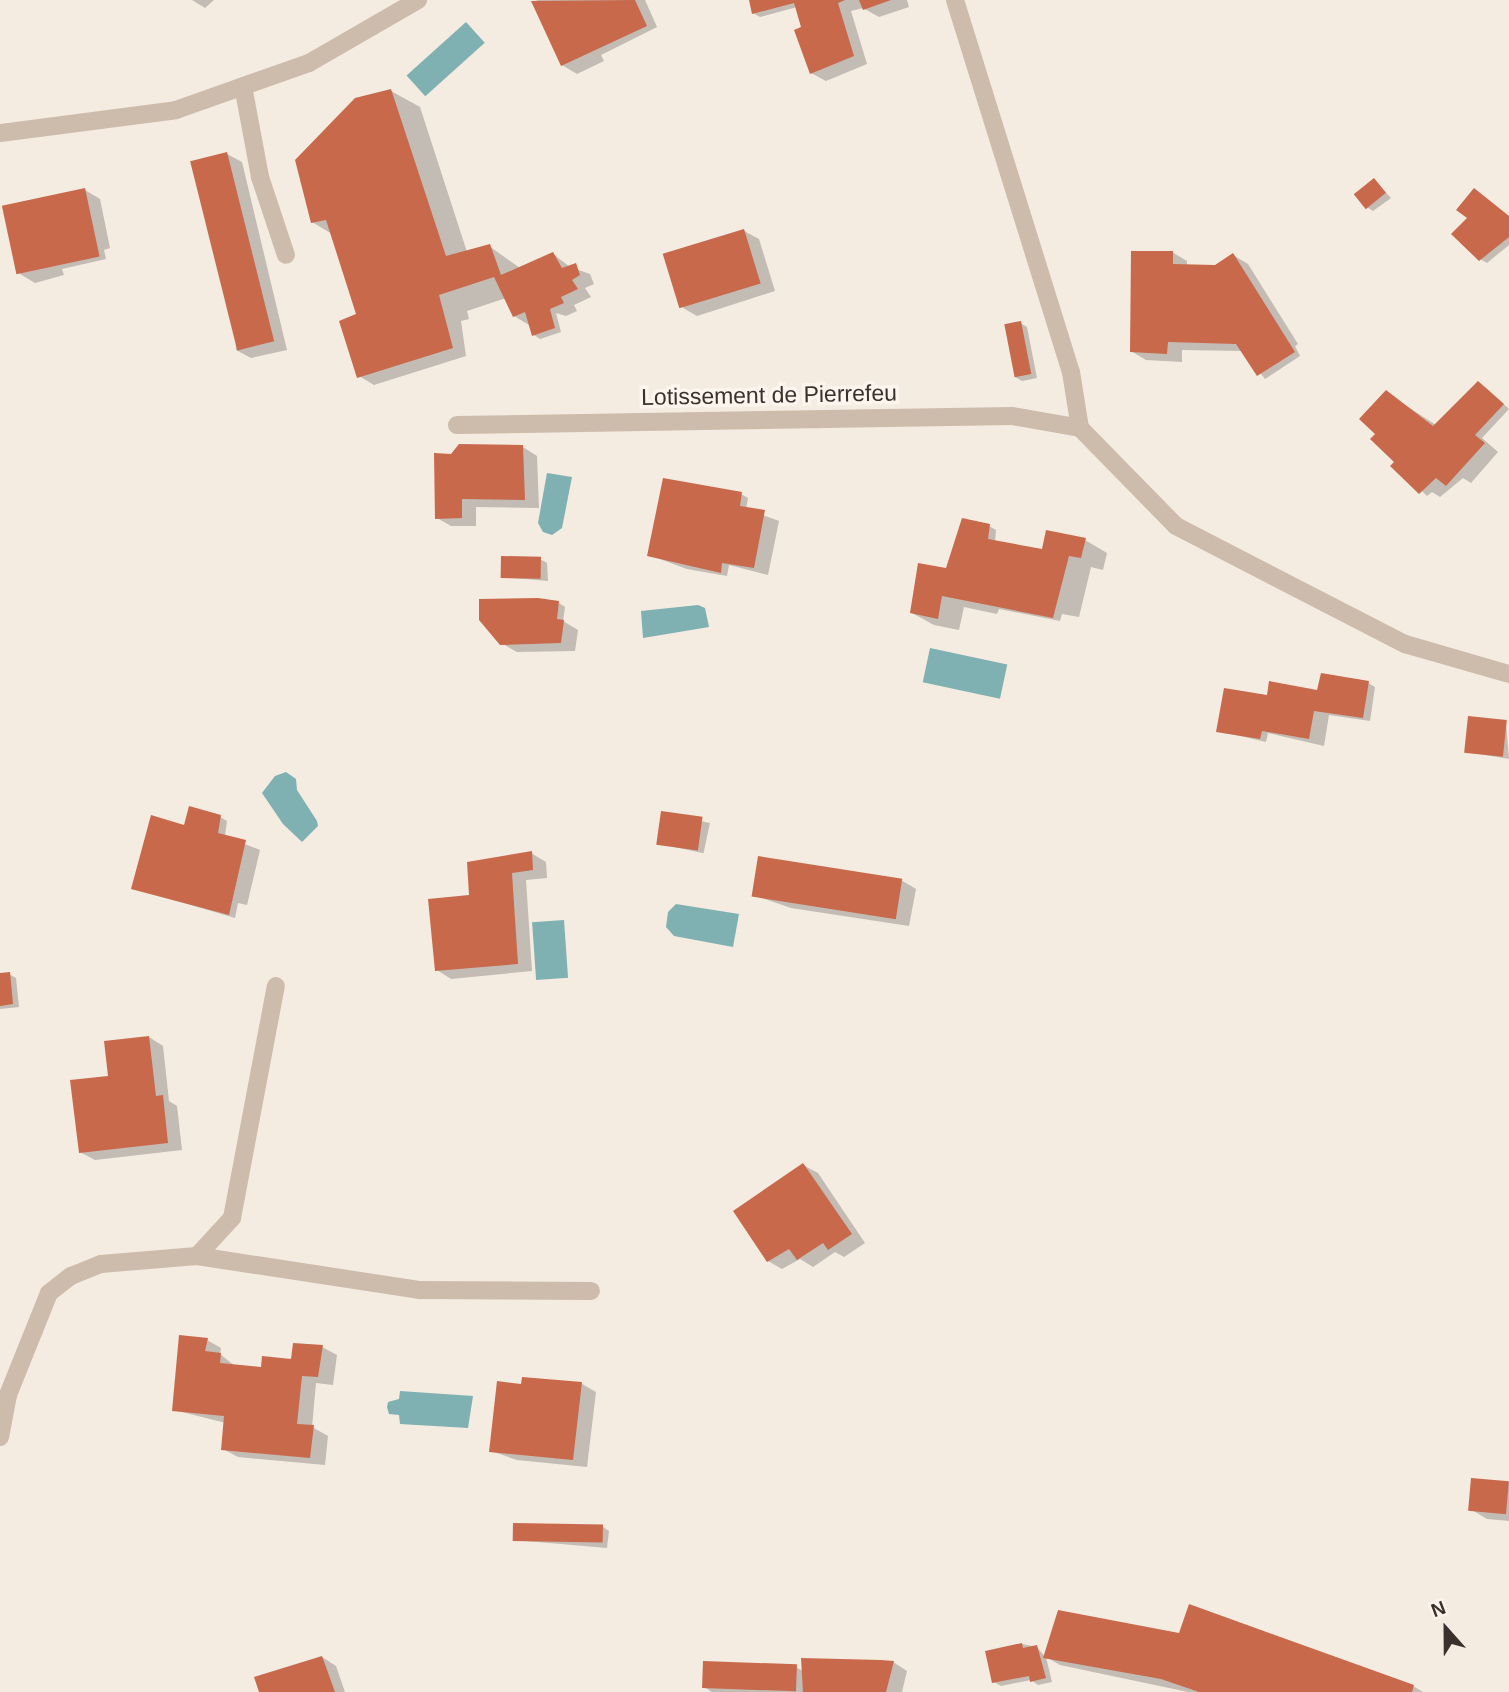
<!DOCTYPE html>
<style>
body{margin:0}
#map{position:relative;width:1509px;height:1692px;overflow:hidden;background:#f4ebe1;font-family:Arial,sans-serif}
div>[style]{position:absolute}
.water>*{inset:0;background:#7fb0b2;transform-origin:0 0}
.shadow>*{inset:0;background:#0003;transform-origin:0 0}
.building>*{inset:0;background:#c8694b;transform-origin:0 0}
.minor>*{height:18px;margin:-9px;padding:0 9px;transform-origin:9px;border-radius:9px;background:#cdbbac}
span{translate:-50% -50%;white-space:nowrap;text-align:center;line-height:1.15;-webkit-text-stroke:7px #fbf5ee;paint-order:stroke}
.street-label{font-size:23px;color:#3b302b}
.north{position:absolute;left:1411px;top:1594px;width:70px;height:70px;-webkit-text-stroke:5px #fbf5ee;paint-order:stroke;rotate:339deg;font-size:19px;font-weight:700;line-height:28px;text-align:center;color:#3b302b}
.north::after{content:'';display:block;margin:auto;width:24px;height:32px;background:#3b302b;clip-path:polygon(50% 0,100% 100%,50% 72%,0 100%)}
</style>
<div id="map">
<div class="water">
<div style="left:466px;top:22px;width:28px;height:80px;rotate:48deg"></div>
<div style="clip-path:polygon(547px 473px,572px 477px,562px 528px,552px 535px,543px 532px,538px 523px)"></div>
<div style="clip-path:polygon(698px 605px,705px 608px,709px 627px,643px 638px,641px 611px)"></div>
<div style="left:930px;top:648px;width:79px;height:35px;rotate:12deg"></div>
<div style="clip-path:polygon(286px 772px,296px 779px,297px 790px,317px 821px,318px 826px,302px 842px,283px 824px,262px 793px,275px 776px)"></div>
<div style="clip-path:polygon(676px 904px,739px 914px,733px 947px,674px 936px,666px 927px,668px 912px)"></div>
<div style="left:564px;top:920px;width:58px;height:32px;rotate:86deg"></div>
<div style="clip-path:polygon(400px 1391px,473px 1396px,468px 1428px,400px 1424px,399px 1415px,389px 1414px,387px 1407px,388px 1402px,399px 1399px)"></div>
</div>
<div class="shadow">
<div style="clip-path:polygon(192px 0,214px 0,205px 8px)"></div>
<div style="clip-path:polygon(538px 0,645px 0,657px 27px,601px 55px,604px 61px,577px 74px,562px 65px,533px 2px)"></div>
<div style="clip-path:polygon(750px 0,907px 0,909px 7px,879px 17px,863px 8px,851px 11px,867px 64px,826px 81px,811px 73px,797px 7px,760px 17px,753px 13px)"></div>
<div style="clip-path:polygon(391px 91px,420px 107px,467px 252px,489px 246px,520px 268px,553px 254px,570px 267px,590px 274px,594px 284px,585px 288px,591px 297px,574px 305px,577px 311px,566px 316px,556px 313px,561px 332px,540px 339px,534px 335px,529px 325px,514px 316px,506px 298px,467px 311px,469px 319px,461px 321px,466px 356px,374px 385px,359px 376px,359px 315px,332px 234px,312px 222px)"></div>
<div style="clip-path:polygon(227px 154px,242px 162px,287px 350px,251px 358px,236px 350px)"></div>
<div style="clip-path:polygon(1374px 180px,1391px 198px,1373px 211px,1367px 207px)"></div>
<div style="clip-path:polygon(85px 190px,100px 199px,110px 248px,104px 250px,106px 259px,62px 269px,64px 275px,35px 283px,20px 274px)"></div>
<div style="clip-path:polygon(1509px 217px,1509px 245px,1487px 263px,1480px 259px)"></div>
<div style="clip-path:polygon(744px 231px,759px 239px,775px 291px,697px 316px,683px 308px)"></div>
<div style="clip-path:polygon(1172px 252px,1187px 261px,1187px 266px,1215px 267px,1233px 255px,1248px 264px,1298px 344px,1295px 346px,1300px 356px,1265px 379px,1243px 351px,1182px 350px,1182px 362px,1146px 360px,1131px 351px)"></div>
<div style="clip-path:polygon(1020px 323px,1027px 327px,1037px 378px,1022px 381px,1015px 377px)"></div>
<div style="clip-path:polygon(1485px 387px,1509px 409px,1482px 438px,1498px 452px,1471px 483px,1463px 478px,1440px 497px,1432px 492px,1427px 496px,1394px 464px,1405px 405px,1436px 425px)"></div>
<div style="clip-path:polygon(523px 447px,537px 456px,539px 508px,476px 507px,476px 526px,451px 526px,437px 518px,451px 455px)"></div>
<div style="clip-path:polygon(741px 494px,748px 498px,746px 509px,779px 521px,768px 575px,729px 565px,727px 576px,687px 569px,649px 555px)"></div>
<div style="clip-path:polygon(989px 526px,996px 530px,995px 542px,1043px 551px,1085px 540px,1107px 553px,1103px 570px,1091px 567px,1079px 617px,1062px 614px,1060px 621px,999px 609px,997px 614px,964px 607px,959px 630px,934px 625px,912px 613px,948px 570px,957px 534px,968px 537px)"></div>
<div style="clip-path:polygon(540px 559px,547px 563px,548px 581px,503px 577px)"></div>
<div style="clip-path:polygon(559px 603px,565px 607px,563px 621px,578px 630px,575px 651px,517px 652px,501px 643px)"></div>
<div style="clip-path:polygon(1368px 683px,1375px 687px,1370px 721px,1329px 715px,1324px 746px,1268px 733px,1266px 742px,1218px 731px,1269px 697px)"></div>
<div style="clip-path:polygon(1506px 722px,1509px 759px,1467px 752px)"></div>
<div style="left:663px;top:813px;width:48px;height:31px;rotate:12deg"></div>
<div style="clip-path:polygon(220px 817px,227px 821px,225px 836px,260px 850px,247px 905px,238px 903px,235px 918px,133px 888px,186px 826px)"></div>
<div style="clip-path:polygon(531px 853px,546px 862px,547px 878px,526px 880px,532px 971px,451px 979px,437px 970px,471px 897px)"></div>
<div style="clip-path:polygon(901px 880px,916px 889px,909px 926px,791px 908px,753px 895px)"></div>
<div style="clip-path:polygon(9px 974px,16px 978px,19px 1007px,0 1009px,0 975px)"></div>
<div style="clip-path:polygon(149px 1037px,163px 1046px,169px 1101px,177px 1106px,182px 1150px,95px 1160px,80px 1152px,110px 1077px)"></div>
<div style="clip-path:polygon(803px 1165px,818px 1173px,865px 1243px,844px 1257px,835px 1252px,813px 1267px,800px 1259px,782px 1269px,768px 1261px)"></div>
<div style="clip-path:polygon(207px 1340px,221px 1348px,220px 1354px,235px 1366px,262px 1369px,322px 1347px,337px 1355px,333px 1385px,316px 1383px,312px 1427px,328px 1436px,325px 1465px,238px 1457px,223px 1449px,226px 1423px,174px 1410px)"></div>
<div style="clip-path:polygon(524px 1379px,582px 1384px,596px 1392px,587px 1467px,517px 1460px,491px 1451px)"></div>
<div style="clip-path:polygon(1509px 1482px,1509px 1521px,1487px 1519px,1472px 1510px)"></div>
<div style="clip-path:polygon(603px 1527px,609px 1531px,607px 1548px,514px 1540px)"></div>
<div style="clip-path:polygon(1022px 1644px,1037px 1647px,1045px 1657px,1413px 1686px,1423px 1692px,1188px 1692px,1060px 1665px,1046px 1657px,1052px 1682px,1038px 1685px,1031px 1680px,1001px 1686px,994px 1682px)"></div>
<div style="clip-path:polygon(322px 1657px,336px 1666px,345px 1692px,261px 1692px)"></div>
<div style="clip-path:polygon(893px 1662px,907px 1671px,902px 1692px,712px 1692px,704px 1687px,796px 1667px,804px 1672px)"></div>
</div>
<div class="building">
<div style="clip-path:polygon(635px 0,647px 26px,561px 66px,531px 1px)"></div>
<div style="clip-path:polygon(749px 0,845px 0,838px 3px,854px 56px,810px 74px,794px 30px,801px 27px,794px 3px,752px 14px)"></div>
<div style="clip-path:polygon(859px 0,891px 0,863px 10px)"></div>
<div style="clip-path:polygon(391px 89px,446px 256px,490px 244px,501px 275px,553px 252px,562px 268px,576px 263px,580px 275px,572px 280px,578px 289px,561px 297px,564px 303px,550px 309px,555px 328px,532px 336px,525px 312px,513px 317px,494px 277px,439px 295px,453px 348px,357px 378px,339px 321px,356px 314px,326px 220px,311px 223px,295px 160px,355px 98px)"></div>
<div style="left:227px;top:152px;width:195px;height:38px;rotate:76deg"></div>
<div style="left:1374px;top:178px;width:19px;height:26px;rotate:51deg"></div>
<div style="left:85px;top:188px;width:70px;height:85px;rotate:78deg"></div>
<div style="clip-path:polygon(1474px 188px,1509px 216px,1509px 237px,1479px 261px,1451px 234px,1467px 218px,1456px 210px)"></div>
<div style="left:744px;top:229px;width:57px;height:85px;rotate:73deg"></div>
<div style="clip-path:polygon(1131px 251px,1173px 251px,1173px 264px,1215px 265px,1233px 253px,1295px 352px,1257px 376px,1236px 344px,1168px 342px,1167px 354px,1130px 352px)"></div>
<div style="left:1021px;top:321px;width:54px;height:17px;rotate:79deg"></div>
<div style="clip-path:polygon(1478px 381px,1504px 404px,1475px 435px,1485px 443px,1446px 486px,1436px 478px,1419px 494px,1390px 466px,1394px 462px,1370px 439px,1375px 434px,1359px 419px,1386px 390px,1433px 426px)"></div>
<div style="clip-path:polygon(459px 444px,523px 445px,525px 500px,462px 499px,462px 518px,435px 519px,434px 453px,451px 454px)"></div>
<div style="clip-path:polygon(663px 478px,742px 492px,740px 506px,765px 510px,754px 568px,722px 563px,721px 573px,647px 556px)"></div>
<div style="clip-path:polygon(962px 518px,990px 524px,988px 539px,1042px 549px,1046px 530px,1086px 538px,1081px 558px,1069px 556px,1053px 618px,942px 596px,938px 619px,910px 613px,918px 563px,946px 568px)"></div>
<div style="left:501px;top:556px;width:40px;height:22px;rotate:1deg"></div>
<div style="clip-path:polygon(538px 598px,559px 601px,557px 619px,564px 620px,561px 643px,500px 645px,479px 620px,479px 599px)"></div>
<div style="clip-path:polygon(1321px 673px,1369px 681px,1363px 718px,1314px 711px,1309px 739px,1262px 731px,1260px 739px,1216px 732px,1224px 688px,1267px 695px,1269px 681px,1317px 690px)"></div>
<div style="left:1468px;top:716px;width:39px;height:37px;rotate:6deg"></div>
<div style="clip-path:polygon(189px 806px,221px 815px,218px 833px,246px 840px,229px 915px,131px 889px,151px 815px,184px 825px)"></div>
<div style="left:661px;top:811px;width:42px;height:34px;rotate:8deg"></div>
<div style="clip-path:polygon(532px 851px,533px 870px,512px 873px,518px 964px,435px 971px,428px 899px,469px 895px,467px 862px)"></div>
<div style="left:758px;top:856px;width:146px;height:41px;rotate:9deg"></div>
<div style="clip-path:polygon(10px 972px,13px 1004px,0 1006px,0 973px)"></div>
<div style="clip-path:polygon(149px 1036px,156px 1096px,163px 1095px,168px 1143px,79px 1153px,70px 1080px,108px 1076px,104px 1041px)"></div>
<div style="clip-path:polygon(803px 1163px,852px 1234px,828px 1250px,823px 1243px,797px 1260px,789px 1249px,767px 1262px,733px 1211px)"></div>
<div style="clip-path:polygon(179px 1335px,208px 1338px,205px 1351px,221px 1353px,220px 1363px,261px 1367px,262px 1356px,291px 1359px,293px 1343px,323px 1345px,318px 1377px,302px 1376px,297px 1424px,314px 1425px,310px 1458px,221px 1450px,224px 1416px,172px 1411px)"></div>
<div style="clip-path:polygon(522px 1377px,582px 1382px,573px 1460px,489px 1452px,497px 1381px,521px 1384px)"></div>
<div style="left:1471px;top:1478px;width:38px;height:33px;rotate:5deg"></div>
<div style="left:513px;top:1523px;width:90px;height:18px;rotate:1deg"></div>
<div style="clip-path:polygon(1189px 1604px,1414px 1685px,1412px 1692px,1199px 1692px,1161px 1679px,1043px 1658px,1058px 1610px,1179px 1633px)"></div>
<div style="clip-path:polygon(1022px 1643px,1023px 1648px,1037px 1645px,1046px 1678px,1030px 1682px,1029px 1676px,992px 1683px,985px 1651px)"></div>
<div style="clip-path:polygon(322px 1656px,335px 1692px,259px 1692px,254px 1677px)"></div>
<div style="clip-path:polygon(801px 1658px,881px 1660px,894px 1661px,886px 1692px,803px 1692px)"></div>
<div style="left:703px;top:1661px;width:94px;height:27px;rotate:2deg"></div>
</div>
<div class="minor">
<div style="left:955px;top:0;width:390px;rotate:72.7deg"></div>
<div style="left:1071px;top:372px;width:57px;rotate:80.9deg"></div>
<div style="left:1080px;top:428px;width:137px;rotate:45.6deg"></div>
<div style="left:1176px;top:526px;width:258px;rotate:27.3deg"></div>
<div style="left:1405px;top:644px;width:108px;rotate:16.1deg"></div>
<div style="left:243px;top:86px;width:93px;rotate:79.4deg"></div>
<div style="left:260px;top:177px;width:82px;rotate:71.6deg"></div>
<div style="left:0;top:133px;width:177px;rotate:-7.4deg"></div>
<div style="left:176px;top:110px;width:141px;rotate:-19.5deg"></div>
<div style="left:309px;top:63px;width:126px;rotate:-30deg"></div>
<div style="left:457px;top:425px;width:555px;rotate:-0.93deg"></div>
<div style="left:1012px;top:416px;width:69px;rotate:10deg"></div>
<div style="left:197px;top:1256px;width:52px;rotate:-47.4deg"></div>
<div style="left:232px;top:1218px;width:236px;rotate:-79.3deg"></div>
<div style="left:0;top:1437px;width:43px;rotate:-79.2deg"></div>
<div style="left:8px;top:1395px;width:110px;rotate:-68.1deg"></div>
<div style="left:49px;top:1293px;width:28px;rotate:-38deg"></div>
<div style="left:71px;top:1276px;width:32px;rotate:-22deg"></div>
<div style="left:101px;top:1264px;width:96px;rotate:-4.8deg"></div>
<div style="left:197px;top:1256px;width:226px;rotate:8.7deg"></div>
<div style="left:420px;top:1290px;width:171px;rotate:0.3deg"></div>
</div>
<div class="street-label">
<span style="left:769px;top:395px;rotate:-1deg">Lotissement de Pierrefeu</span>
</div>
<div class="north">N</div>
</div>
